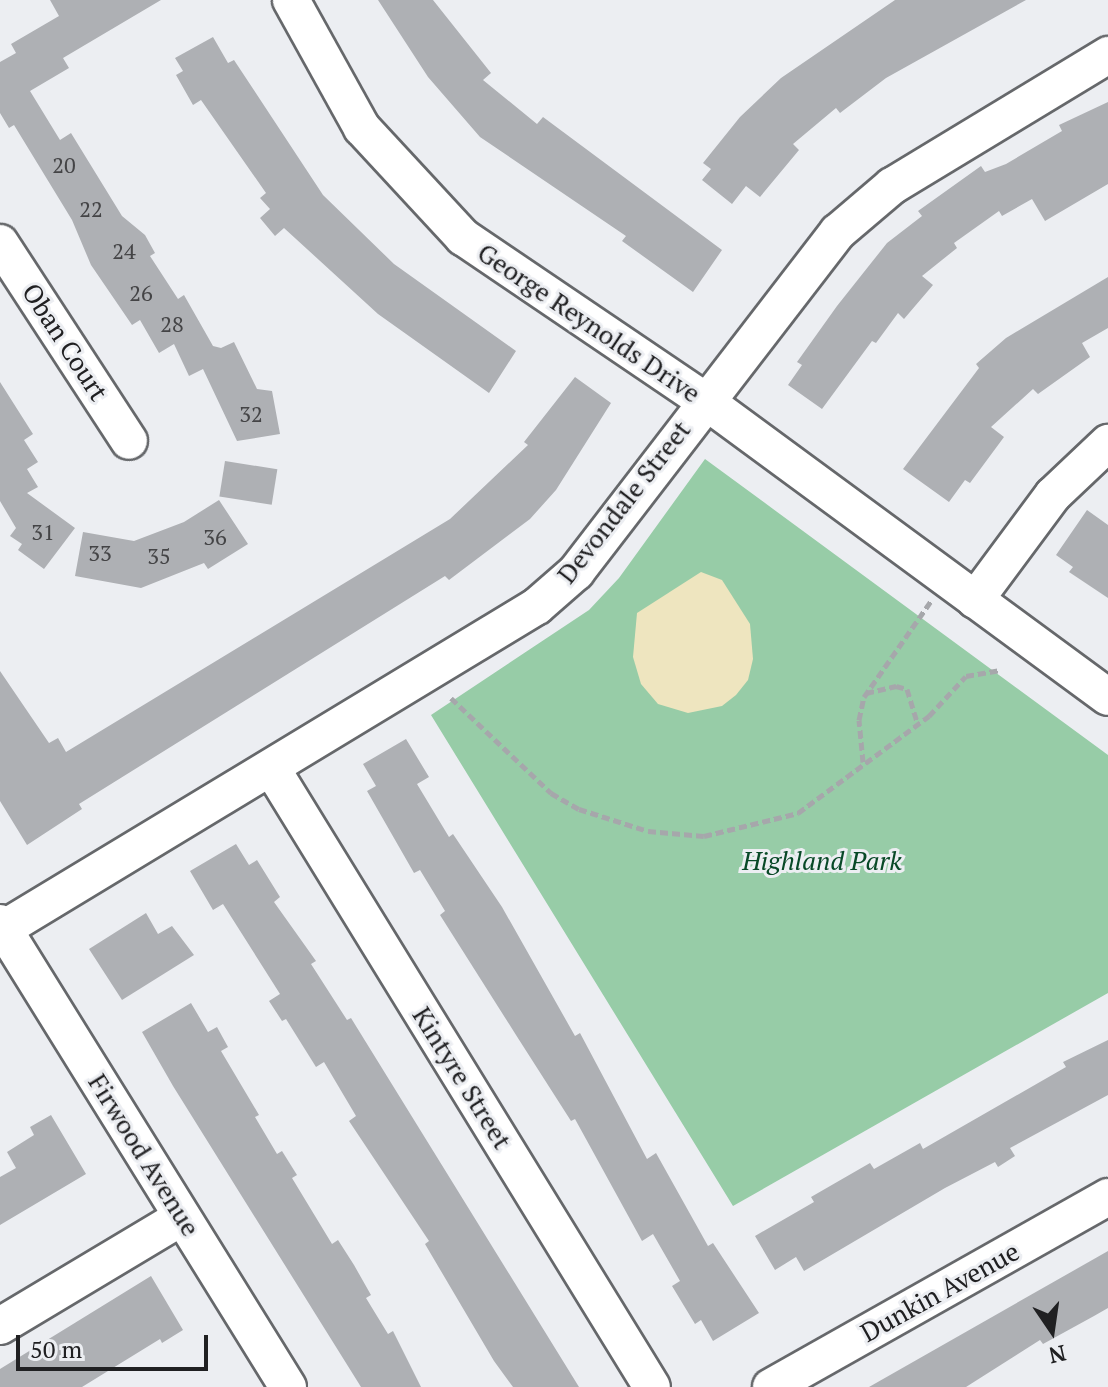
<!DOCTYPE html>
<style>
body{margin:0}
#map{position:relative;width:1108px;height:1387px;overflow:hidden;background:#eceef2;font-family:"PT Serif",serif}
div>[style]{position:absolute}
.green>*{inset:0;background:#97cca7}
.sand>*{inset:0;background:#eee5bf}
.building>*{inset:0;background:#aeb0b4;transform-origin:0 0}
.path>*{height:5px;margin-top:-2.5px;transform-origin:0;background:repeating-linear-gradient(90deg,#a6a7ab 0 8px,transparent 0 12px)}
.roads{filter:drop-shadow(2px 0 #66686b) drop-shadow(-2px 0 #66686b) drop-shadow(0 2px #66686b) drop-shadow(0 -2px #66686b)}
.minor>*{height:36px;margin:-18px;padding:0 18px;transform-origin:18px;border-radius:18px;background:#fff}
span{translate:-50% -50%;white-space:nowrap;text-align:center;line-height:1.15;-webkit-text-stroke:6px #eceef2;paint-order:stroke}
.number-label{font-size:22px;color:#444446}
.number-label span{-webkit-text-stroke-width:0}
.street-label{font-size:26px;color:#202022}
.park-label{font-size:26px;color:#084927;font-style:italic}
.north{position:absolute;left:1012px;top:1291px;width:80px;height:80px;-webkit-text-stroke:6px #eceef2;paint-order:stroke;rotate:167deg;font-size:22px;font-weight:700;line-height:32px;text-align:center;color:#202022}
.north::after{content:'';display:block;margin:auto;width:28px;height:36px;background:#202022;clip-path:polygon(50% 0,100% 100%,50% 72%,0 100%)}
.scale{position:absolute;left:16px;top:1335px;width:192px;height:36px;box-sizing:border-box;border:4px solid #202022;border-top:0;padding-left:10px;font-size:24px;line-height:28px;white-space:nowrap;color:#202022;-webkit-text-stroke:6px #eceef2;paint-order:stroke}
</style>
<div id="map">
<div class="green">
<div style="clip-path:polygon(705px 459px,1108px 755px,1108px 993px,733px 1206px,431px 715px,589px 610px,619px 578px)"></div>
</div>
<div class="sand">
<div style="clip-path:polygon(701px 572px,722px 580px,750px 624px,753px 659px,748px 680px,736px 695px,722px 706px,688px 713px,658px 704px,641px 684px,633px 657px,637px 613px)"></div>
</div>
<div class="building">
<div style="clip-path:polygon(50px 0,161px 0,63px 58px,69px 68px,30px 91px,60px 140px,71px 133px,122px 216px,145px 235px,155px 253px,150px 256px,178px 299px,184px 295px,213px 346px,221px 348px,234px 342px,257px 389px,272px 391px,280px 434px,237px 441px,203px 369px,189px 376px,174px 344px,159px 353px,140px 320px,132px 325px,91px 265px,72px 220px,14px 125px,9px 128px,0 113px,0 62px,16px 53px,11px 44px,59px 16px)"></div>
<div style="clip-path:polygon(378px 0,433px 0,491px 73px,483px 80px,537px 124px,543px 117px,722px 250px,693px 292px,622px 241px,626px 236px,480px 137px,428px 77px)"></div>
<div style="clip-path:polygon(895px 0,1026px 0,886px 78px,840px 113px,836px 108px,793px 144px,799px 150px,760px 197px,746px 186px,732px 204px,702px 180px,711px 169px,703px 163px,740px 117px,781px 78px)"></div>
<div style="clip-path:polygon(213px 37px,228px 63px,234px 60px,323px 195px,394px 264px,516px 351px,489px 393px,378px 314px,284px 228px,275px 236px,260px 218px,270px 209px,260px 198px,266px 193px,201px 100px,193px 105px,176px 75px,183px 71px,175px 58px)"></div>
<div style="clip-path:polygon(1108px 102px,1108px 184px,1045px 221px,1032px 199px,1002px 216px,999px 211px,954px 243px,957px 248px,922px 276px,933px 285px,904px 319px,898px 313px,876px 343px,872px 341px,822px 409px,788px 385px,802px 365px,797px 362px,837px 306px,887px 243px,922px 216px,918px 211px,981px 166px,985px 172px,1006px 164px,1062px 131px,1059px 125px)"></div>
<div style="clip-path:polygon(1108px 277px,1108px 328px,1082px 343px,1090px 357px,1038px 394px,1033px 389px,991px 427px,1004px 437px,970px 483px,965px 480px,949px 502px,903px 469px,979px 368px,976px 364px,1006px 338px)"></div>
<div style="clip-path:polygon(575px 377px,611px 403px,556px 490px,530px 519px,449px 580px,445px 576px,79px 804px,82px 809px,27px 845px,0 801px,0 671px,49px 743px,58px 738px,66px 752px,450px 519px,528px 445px,524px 442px)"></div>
<div style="clip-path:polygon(0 382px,33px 434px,24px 440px,38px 462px,27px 469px,38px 487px,27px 493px,75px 528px,44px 569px,18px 550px,22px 544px,10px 536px,16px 528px,0 501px)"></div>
<div style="left:225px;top:461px;width:53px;height:36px;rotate:9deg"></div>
<div style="clip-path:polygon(219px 500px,248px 544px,208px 569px,204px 563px,141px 588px,75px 576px,83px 532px,134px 541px,184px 522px)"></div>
<div style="clip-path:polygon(1087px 510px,1108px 525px,1108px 598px,1069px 572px,1073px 567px,1056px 555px)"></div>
<div style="clip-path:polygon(406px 739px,429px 777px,417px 784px,449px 837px,453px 834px,502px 907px,575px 1036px,580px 1033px,647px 1159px,656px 1153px,708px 1246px,713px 1243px,759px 1313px,713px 1341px,701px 1320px,695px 1324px,672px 1286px,680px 1281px,653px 1234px,642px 1241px,575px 1119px,571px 1121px,516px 1035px,440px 915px,445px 911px,420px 870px,414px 873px,367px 791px,376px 786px,363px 764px)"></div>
<div style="clip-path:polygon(236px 844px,249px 865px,257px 860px,280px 897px,274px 902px,316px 961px,311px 964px,347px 1020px,351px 1018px,579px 1387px,513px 1387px,494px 1361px,425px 1244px,429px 1241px,349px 1121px,356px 1116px,324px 1062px,316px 1067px,286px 1019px,282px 1021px,269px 1001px,280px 994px,223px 904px,213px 910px,190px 871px)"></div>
<div style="clip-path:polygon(146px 913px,158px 934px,172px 926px,194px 955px,122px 1000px,89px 949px)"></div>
<div style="clip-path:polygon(191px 1003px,208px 1032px,217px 1027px,228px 1047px,221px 1051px,259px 1115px,255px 1117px,277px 1154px,282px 1151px,297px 1175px,292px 1178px,332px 1244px,338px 1240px,354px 1265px,371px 1295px,366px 1298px,388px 1334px,393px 1331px,421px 1387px,361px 1387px,173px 1086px,142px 1032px)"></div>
<div style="clip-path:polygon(1108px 1040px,1108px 1095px,1010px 1148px,1015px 1156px,998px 1167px,995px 1162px,945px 1188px,804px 1271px,796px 1257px,775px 1270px,755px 1236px,814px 1202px,811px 1197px,870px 1163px,874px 1169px,920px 1143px,923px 1149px,1066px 1067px,1063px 1062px)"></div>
<div style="clip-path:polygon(51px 1115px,86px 1174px,0 1225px,0 1177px,16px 1168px,7px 1152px,34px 1135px,30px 1127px)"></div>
<div style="clip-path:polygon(1108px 1251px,1108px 1308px,1094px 1316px,1043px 1344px,1040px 1340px,966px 1387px,869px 1387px)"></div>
<div style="clip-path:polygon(151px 1276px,183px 1330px,162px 1343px,160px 1339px,82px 1387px,0 1387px,0 1369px)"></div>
</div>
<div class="path">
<div style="left:866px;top:693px;width:31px;rotate:-13deg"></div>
<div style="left:896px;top:686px;width:11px;rotate:15deg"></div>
<div style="left:907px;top:689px;width:37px;rotate:73deg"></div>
<div style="left:451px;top:698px;width:138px;rotate:43.5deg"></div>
<div style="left:551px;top:793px;width:32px;rotate:30deg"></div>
<div style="left:579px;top:809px;width:72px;rotate:17.7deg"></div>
<div style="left:648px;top:831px;width:56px;rotate:5.1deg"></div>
<div style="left:704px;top:836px;width:97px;rotate:-13.7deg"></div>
<div style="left:798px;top:813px;width:163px;rotate:-36.5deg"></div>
<div style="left:929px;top:716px;width:54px;rotate:-47.2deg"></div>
<div style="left:966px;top:676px;width:35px;rotate:-10deg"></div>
<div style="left:863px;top:762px;width:42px;rotate:-95.4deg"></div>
<div style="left:859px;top:720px;width:24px;rotate:-78deg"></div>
<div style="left:864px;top:697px;width:117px;rotate:-55.1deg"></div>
</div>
<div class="roads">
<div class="minor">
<div style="left:291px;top:0;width:146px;rotate:61deg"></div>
<div style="left:362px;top:128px;width:149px;rotate:47.2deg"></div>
<div style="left:463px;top:237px;width:291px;rotate:34.1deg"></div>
<div style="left:704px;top:400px;width:501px;rotate:36.32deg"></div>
<div style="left:0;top:243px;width:236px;rotate:56.9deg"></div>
<div style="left:975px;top:600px;width:131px;rotate:-53.4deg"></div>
<div style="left:1053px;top:495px;width:76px;rotate:-43.4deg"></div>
<div style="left:272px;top:769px;width:725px;rotate:58.41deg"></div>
<div style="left:0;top:923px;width:546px;rotate:58.17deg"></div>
<div style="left:0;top:931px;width:628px;rotate:-31.18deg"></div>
<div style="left:537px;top:606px;width:52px;rotate:-41.1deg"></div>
<div style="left:576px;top:572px;width:429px;rotate:-52.4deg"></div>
<div style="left:838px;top:232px;width:71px;rotate:-40.4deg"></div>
<div style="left:892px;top:186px;width:253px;rotate:-31.2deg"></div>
<div style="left:0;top:1326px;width:212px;rotate:-30.9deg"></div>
<div style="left:771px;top:1387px;width:387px;rotate:-29.4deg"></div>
</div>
</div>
<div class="number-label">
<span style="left:64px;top:165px">20</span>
<span style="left:91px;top:209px">22</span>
<span style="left:124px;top:251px">24</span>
<span style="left:141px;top:293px">26</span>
<span style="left:172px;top:324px">28</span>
<span style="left:251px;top:414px">32</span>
<span style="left:43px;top:532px">31</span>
<span style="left:215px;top:537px">36</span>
<span style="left:100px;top:553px">33</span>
<span style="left:159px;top:556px">35</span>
</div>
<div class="street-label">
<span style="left:589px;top:323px;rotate:34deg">George Reynolds Drive</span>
<span style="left:65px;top:342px;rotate:57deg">Oban Court</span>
<span style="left:624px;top:502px;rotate:-52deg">Devondale Street</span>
<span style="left:462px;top:1078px;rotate:58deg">Kintyre Street</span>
<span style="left:144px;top:1155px;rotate:58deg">Firwood Avenue</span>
<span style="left:940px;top:1292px;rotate:-29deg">Dunkin Avenue</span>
</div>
<div class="park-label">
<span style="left:822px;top:861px">Highland Park</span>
</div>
<div class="north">N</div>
<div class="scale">50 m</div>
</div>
